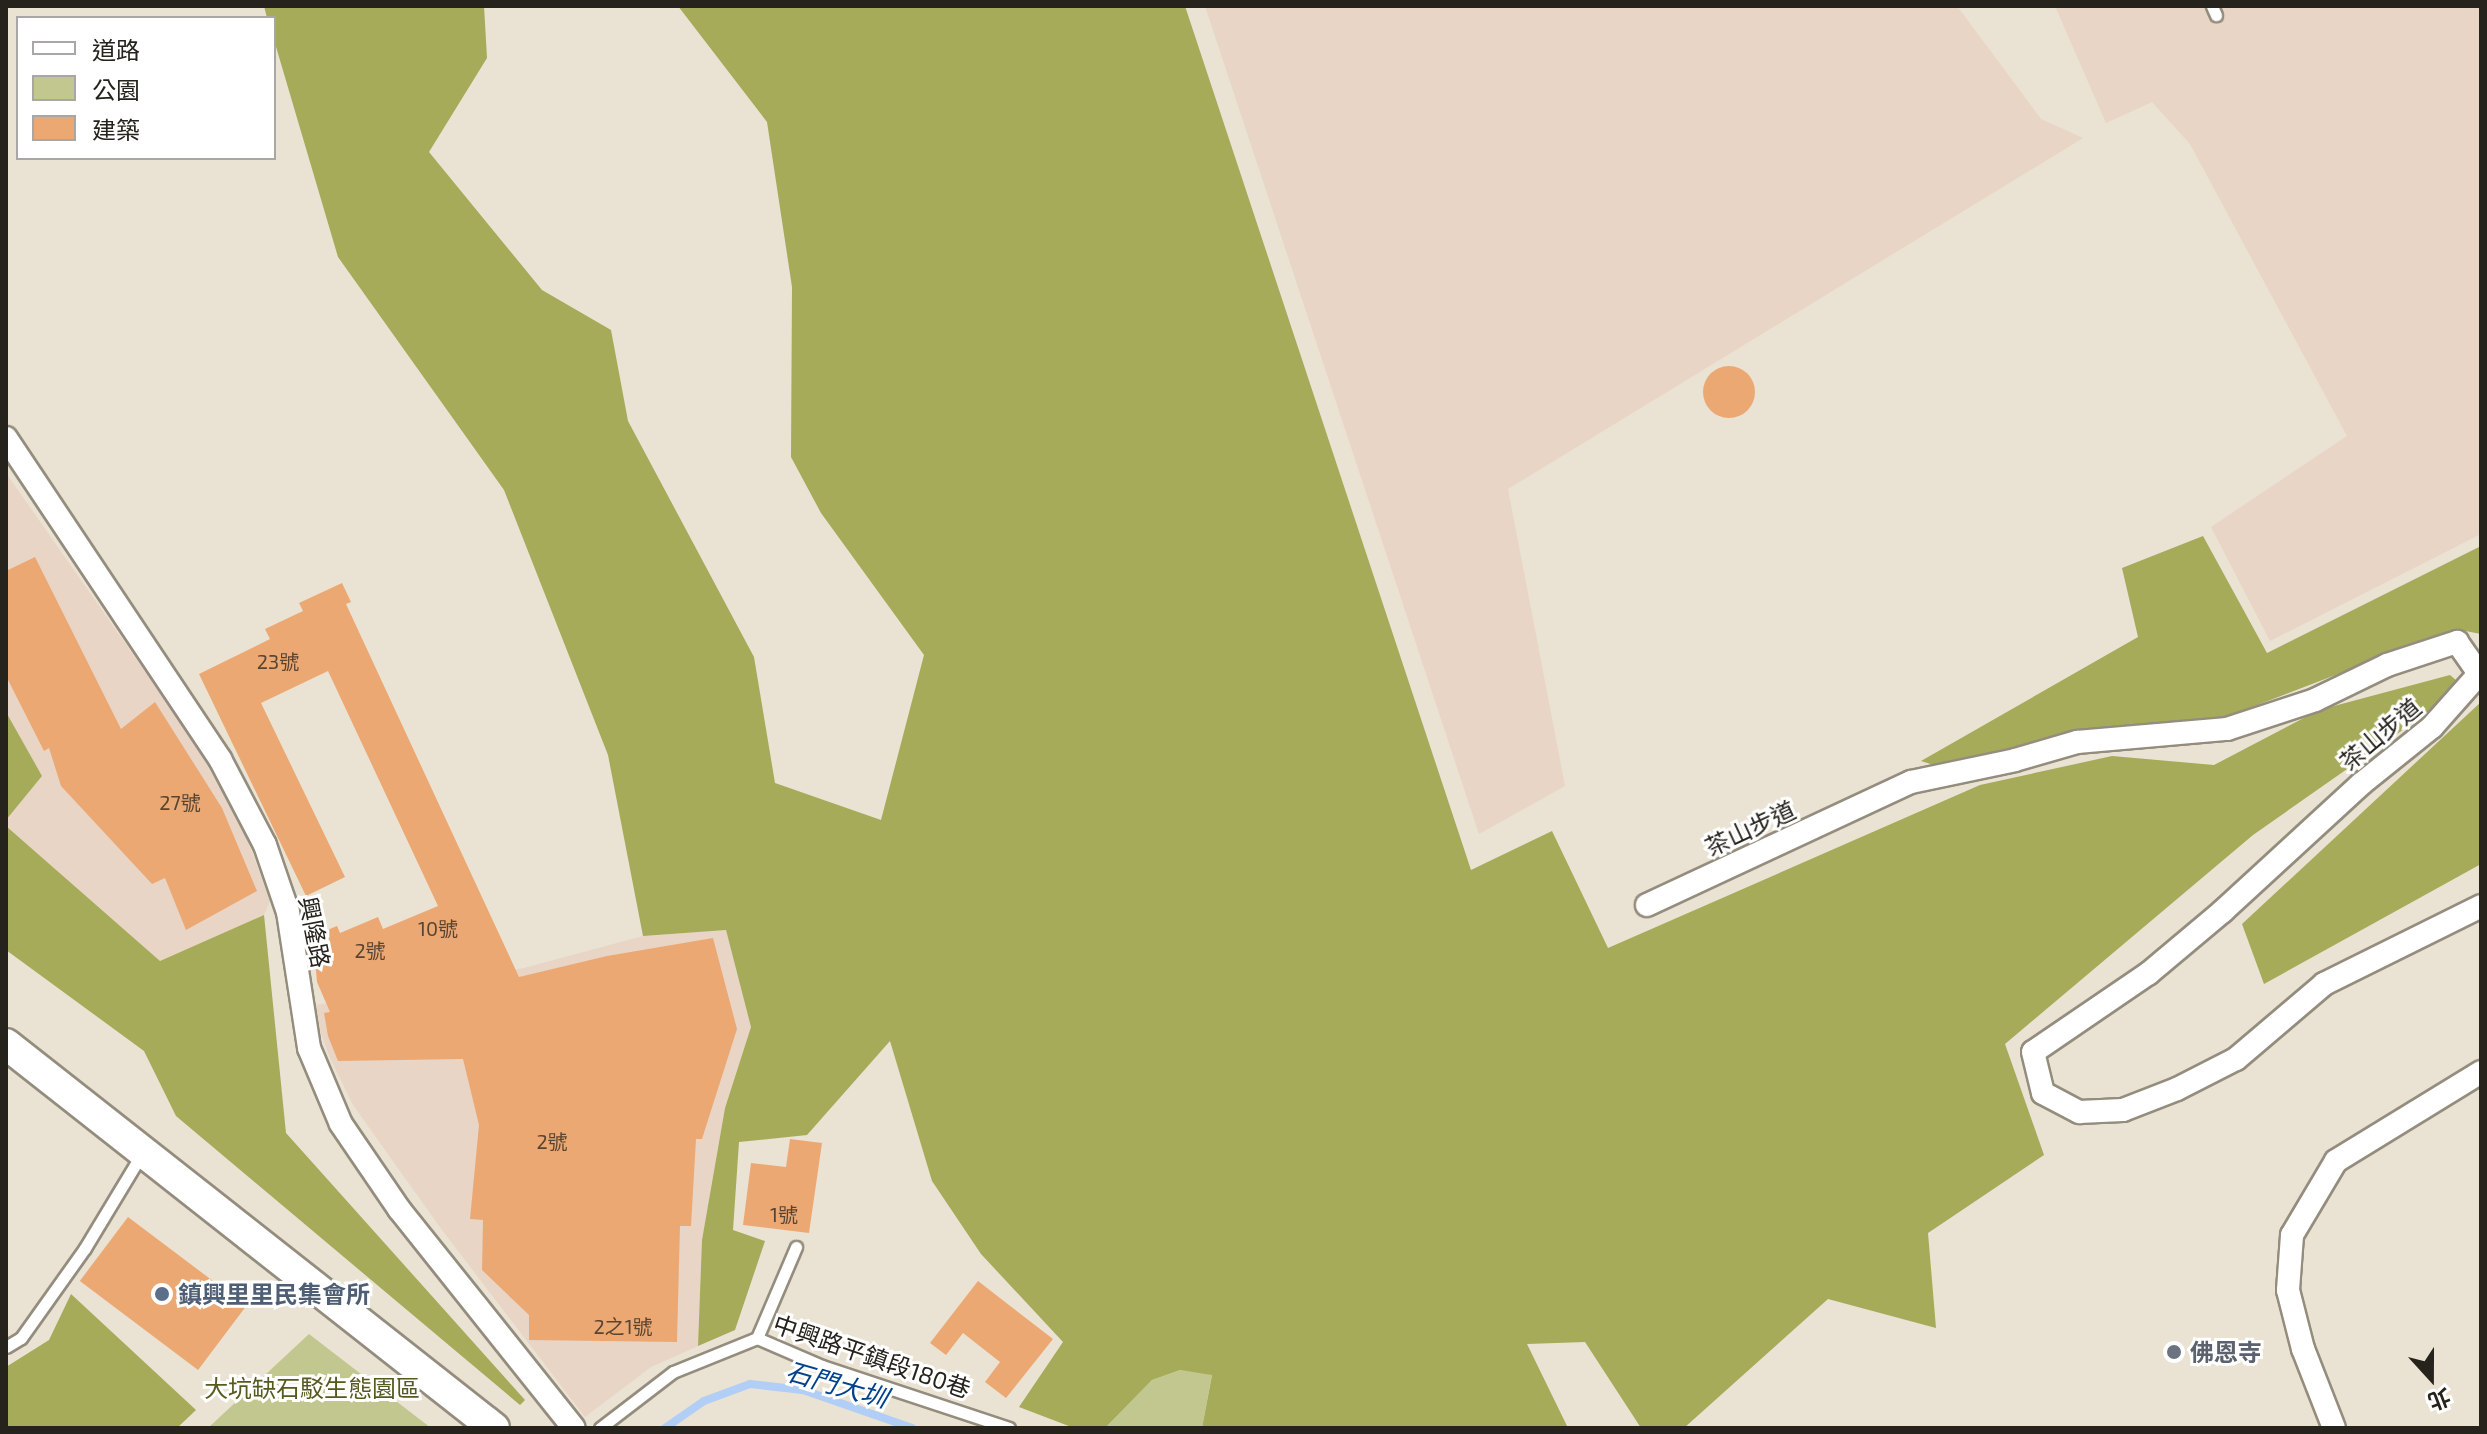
<!DOCTYPE html>
<meta charset="utf-8">
<style>
body{margin:0}
#map{position:relative;width:2487px;height:1434px;overflow:hidden;background:#eae2d2;font-family:"Exo 2","Noto Sans TC",sans-serif}
div>[style]{position:absolute}
.industrial>*{inset:0;background:#e8d5c5}
.green>*{inset:0;background:#c2c78f}
.forest>*{inset:0;background:#a5ab59}
.stream>*{height:8px;margin:-4px;padding:0 4px;transform-origin:4px;border-radius:4px;background:#b1cef6}
.building>*{inset:0;background:#eca873;transform-origin:0 0}
.round{border-radius:50%}
.roads{filter:drop-shadow(2px 0 #948d7e) drop-shadow(-2px 0 #948d7e) drop-shadow(0 2px #948d7e) drop-shadow(0 -2px #948d7e)}
.lane>*{height:11px;margin:-5.5px;padding:0 5.5px;transform-origin:5.5px;border-radius:5.5px;background:#fff}
.street>*{height:22px;margin:-11px;padding:0 11px;transform-origin:11px;border-radius:11px;background:#fff}
.secondary>*{height:30px;margin:-15px;padding:0 15px;transform-origin:15px;border-radius:15px;background:#fff}
.dots>*{width:22px;height:22px;translate:-50% -50%;box-sizing:border-box;border:4px solid #fff;border-radius:50%}
span{translate:-50% -50%;white-space:nowrap;text-align:center;line-height:1.15;-webkit-text-stroke:6px #fff;paint-order:stroke}
.number-label{font-size:20px;color:#584432}
.number-label span{-webkit-text-stroke-width:0}
.street-label{font-size:24px;color:#26231d}
.service-label{font-size:24px;color:#4e5e75;font-weight:700}
.left{translate:0 -50%;text-align:left}
.worship-label{font-size:24px;color:#5b616d;font-weight:700}
.park-label{font-size:24px;color:#575a1e}
.water-label{font-size:26px;color:#00428c;font-style:italic}
.frame{position:absolute;inset:0;border:8px solid #26231d;pointer-events:none}
.legend{position:absolute;left:16px;top:16px;width:260px;height:144px;box-sizing:border-box;background:#fff;border:2px solid #a8a7a5;margin:0;padding:10px 14px;list-style:none;font-size:24px;color:#26231d}
.legend li{display:flex;align-items:center;gap:16px;height:40px}
.legend b{width:40px;border:2px solid #a8a7a5}
.north{position:absolute;left:2391px;top:1338px;width:80px;height:80px;-webkit-text-stroke:6px #fff;paint-order:stroke;rotate:159deg;font-size:22px;font-weight:700;line-height:32px;text-align:center;color:#26231d}
.north::after{content:'';display:block;margin:auto;width:28px;height:36px;background:#26231d;clip-path:polygon(50% 0,100% 100%,50% 72%,0 100%)}
</style>
<div id="map">
<div class="industrial">
<div style="clip-path:polygon(1205px 6px,1957px 6px,2041px 119px,2083px 138px,1508px 489px,1565px 786px,1479px 834px)"></div>
<div style="clip-path:polygon(2055px 6px,2481px 6px,2481px 534px,2270px 641px,2211px 527px,2347px 436px,2190px 144px,2152px 102px,2106px 123px)"></div>
<div style="clip-path:polygon(6px 473px,195px 743px,245px 833px,270px 901px,264px 915px,160px 961px,6px 826px,6px 820px,42px 776px,6px 712px)"></div>
<div style="clip-path:polygon(726px 930px,751px 1027px,725px 1108px,702px 1240px,698px 1346px,651px 1367px,585px 1417px,442px 1230px,353px 1105px,330px 1058px,311px 1006px,524px 968px,643px 936px)"></div>
</div>
<div class="green">
<div style="clip-path:polygon(309px 1334px,431px 1428px,208px 1428px)"></div>
<div style="clip-path:polygon(1180px 1370px,1212px 1374px,1202px 1428px,1105px 1428px,1152px 1380px)"></div>
</div>
<div class="forest">
<div style="clip-path:polygon(264px 6px,484px 6px,487px 58px,429px 152px,542px 290px,611px 330px,628px 421px,754px 657px,775px 783px,881px 820px,924px 655px,821px 513px,791px 457px,792px 287px,767px 122px,678px 6px,1185px 6px,1471px 870px,1552px 831px,1608px 948px,1980px 785px,2112px 756px,2214px 765px,2319px 710px,2450px 675px,2464px 687px,2253px 835px,2005px 1044px,2044px 1155px,1928px 1233px,1936px 1328px,1828px 1299px,1684px 1428px,1641px 1428px,1585px 1342px,1527px 1344px,1568px 1428px,1202px 1428px,1212px 1375px,1180px 1370px,1152px 1380px,1105px 1428px,1074px 1428px,1019px 1407px,1063px 1342px,981px 1254px,932px 1181px,890px 1041px,807px 1135px,739px 1142px,733px 1230px,765px 1241px,735px 1330px,698px 1346px,702px 1240px,725px 1108px,751px 1027px,726px 930px,643px 936px,608px 755px,504px 490px,338px 257px,274px 40px,274px 18px,267px 18px)"></div>
<div style="clip-path:polygon(2203px 536px,2267px 653px,2481px 546px,2481px 634px,2455px 629px,2213px 722px,2083px 729px,1940px 767px,1921px 761px,2138px 637px,2122px 568px)"></div>
<div style="clip-path:polygon(2481px 702px,2481px 864px,2264px 984px,2242px 924px)"></div>
<div style="clip-path:polygon(6px 712px,42px 776px,6px 820px)"></div>
<div style="clip-path:polygon(6px 826px,160px 961px,264px 915px,286px 1133px,525px 1400px,520px 1405px,176px 1116px,144px 1051px,6px 950px)"></div>
<div style="clip-path:polygon(71px 1294px,196px 1410px,177px 1428px,6px 1428px,6px 1367px,49px 1340px)"></div>
</div>
<div class="stream">
<div style="left:665px;top:1428px;width:47px;rotate:-34.7deg"></div>
<div style="left:704px;top:1401px;width:49px;rotate:-20.3deg"></div>
<div style="left:750px;top:1384px;width:53px;rotate:6.5deg"></div>
<div style="left:803px;top:1390px;width:115px;rotate:19.2deg"></div>
</div>
<div class="building">
<div class="round" style="left:1703px;top:366px;width:52px;height:52px"></div>
<div style="clip-path:polygon(35px 557px,121px 729px,155px 702px,222px 808px,257px 891px,186px 930px,165px 878px,152px 884px,61px 786px,49px 748px,44px 751px,6px 676px,6px 571px)"></div>
<div style="clip-path:polygon(342px 583px,351px 602px,346px 604px,519px 977px,607px 956px,713px 938px,737px 1029px,702px 1139px,696px 1139px,691px 1226px,680px 1226px,677px 1342px,529px 1340px,529px 1315px,482px 1270px,483px 1220px,470px 1219px,479px 1125px,463px 1059px,338px 1061px,328px 1036px,324px 1013px,330px 1012px,317px 982px,313px 936px,337px 926px,340px 933px,378px 917px,383px 929px,438px 906px,328px 671px,261px 703px,345px 877px,306px 896px,199px 674px,270px 639px,265px 629px,303px 611px,299px 603px)"></div>
<div style="clip-path:polygon(790px 1139px,822px 1143px,809px 1233px,743px 1225px,751px 1163px,786px 1167px)"></div>
<div style="left:128px;top:1217px;width:148px;height:80px;rotate:37deg"></div>
<div style="clip-path:polygon(978px 1281px,1053px 1339px,1006px 1398px,985px 1382px,1000px 1362px,963px 1333px,946px 1355px,930px 1343px)"></div>
</div>
<div class="roads">
<div class="lane">
<div style="left:2212px;top:6px;width:10px;rotate:66deg"></div>
<div style="left:757px;top:1338px;width:99px;rotate:-66.8deg"></div>
<div style="left:6px;top:1347px;width:17px;rotate:-31deg"></div>
<div style="left:21px;top:1338px;width:110px;rotate:-54.6deg"></div>
<div style="left:85px;top:1248px;width:112px;rotate:-58.9deg"></div>
<div style="left:600px;top:1428px;width:92px;rotate:-37.5deg"></div>
<div style="left:673px;top:1372px;width:91px;rotate:-22deg"></div>
<div style="left:757px;top:1338px;width:71px;rotate:23.3deg"></div>
<div style="left:822px;top:1366px;width:197px;rotate:18.3deg"></div>
</div>
<div class="street">
<div style="left:6px;top:438px;width:386px;rotate:56.3deg"></div>
<div style="left:220px;top:759px;width:97px;rotate:62.4deg"></div>
<div style="left:265px;top:845px;width:71px;rotate:71.1deg"></div>
<div style="left:288px;top:912px;width:138px;rotate:81.2deg"></div>
<div style="left:309px;top:1048px;width:82px;rotate:67.2deg"></div>
<div style="left:341px;top:1124px;width:103px;rotate:55.7deg"></div>
<div style="left:399px;top:1209px;width:280px;rotate:51.4deg"></div>
<div style="left:1647px;top:905px;width:291px;rotate:-25deg"></div>
<div style="left:1911px;top:782px;width:106px;rotate:-11.9deg"></div>
<div style="left:2015px;top:760px;width:65px;rotate:-16.2deg"></div>
<div style="left:2077px;top:742px;width:151px;rotate:-5deg"></div>
<div style="left:2227px;top:729px;width:93px;rotate:-18.2deg"></div>
<div style="left:2315px;top:700px;width:80px;rotate:-25.9deg"></div>
<div style="left:2387px;top:665px;width:74px;rotate:-18.2deg"></div>
<div style="left:2457px;top:642px;width:39px;rotate:55deg"></div>
<div style="left:2479px;top:674px;width:71px;rotate:131.6deg"></div>
<div style="left:2432px;top:727px;width:91px;rotate:141.2deg"></div>
<div style="left:2361px;top:784px;width:188px;rotate:137.4deg"></div>
<div style="left:2223px;top:911px;width:97px;rotate:140deg"></div>
<div style="left:2149px;top:973px;width:140px;rotate:145.7deg"></div>
<div style="left:2033px;top:1052px;width:42px;rotate:76.3deg"></div>
<div style="left:2043px;top:1093px;width:41px;rotate:27.8deg"></div>
<div style="left:2079px;top:1112px;width:44px;rotate:-2.6deg"></div>
<div style="left:2123px;top:1110px;width:58px;rotate:-21.3deg"></div>
<div style="left:2177px;top:1089px;width:66px;rotate:-27deg"></div>
<div style="left:2236px;top:1059px;width:116px;rotate:-40.4deg"></div>
<div style="left:2324px;top:984px;width:175px;rotate:-26.4deg"></div>
<div style="left:2334px;top:1428px;width:85px;rotate:-111.4deg"></div>
<div style="left:2303px;top:1349px;width:61px;rotate:-104.3deg"></div>
<div style="left:2288px;top:1290px;width:55px;rotate:-85.8deg"></div>
<div style="left:2292px;top:1235px;width:86px;rotate:-59.3deg"></div>
<div style="left:2336px;top:1161px;width:170px;rotate:-31.5deg"></div>
</div>
<div class="secondary">
<div style="left:6px;top:1044px;width:621px;rotate:38.2deg"></div>
</div>
</div>
<div class="dots">
<div style="left:162px;top:1294px;background:#5c6f8a"></div>
<div style="left:2174px;top:1352px;background:#6b7280"></div>
</div>
<div class="number-label">
<span style="left:278px;top:661px">23號</span>
<span style="left:180px;top:802px">27號</span>
<span style="left:438px;top:928px">10號</span>
<span style="left:370px;top:950px">2號</span>
<span style="left:552px;top:1141px">2號</span>
<span style="left:784px;top:1214px">1號</span>
<span style="left:623px;top:1326px">2之1號</span>
</div>
<div class="street-label">
<span style="left:2380px;top:734px;rotate:-40deg">茶山步道</span>
<span style="left:1750px;top:828px;rotate:-25deg">茶山步道</span>
<span style="left:315px;top:932px;rotate:79deg">興隆路</span>
<span style="left:872px;top:1356px;rotate:19deg">中興路平鎮段180巷</span>
</div>
<div class="service-label">
<span class="left" style="left:178px;top:1294px">鎮興里里民集會所</span>
</div>
<div class="worship-label">
<span class="left" style="left:2190px;top:1352px">佛恩寺</span>
</div>
<div class="park-label">
<span style="left:312px;top:1388px">大坑缺石駁生態園區</span>
</div>
<div class="water-label">
<span style="left:837px;top:1384px;rotate:16deg">石門大圳</span>
</div>
<div class="frame"></div>
<ul class="legend">
<li><b style="height:10px;background:#fff"></b>道路</li>
<li><b style="height:22px;background:#c2c78f"></b>公園</li>
<li><b style="height:22px;background:#eca873"></b>建築</li>
</ul>
<div class="north">北</div>
</div>
